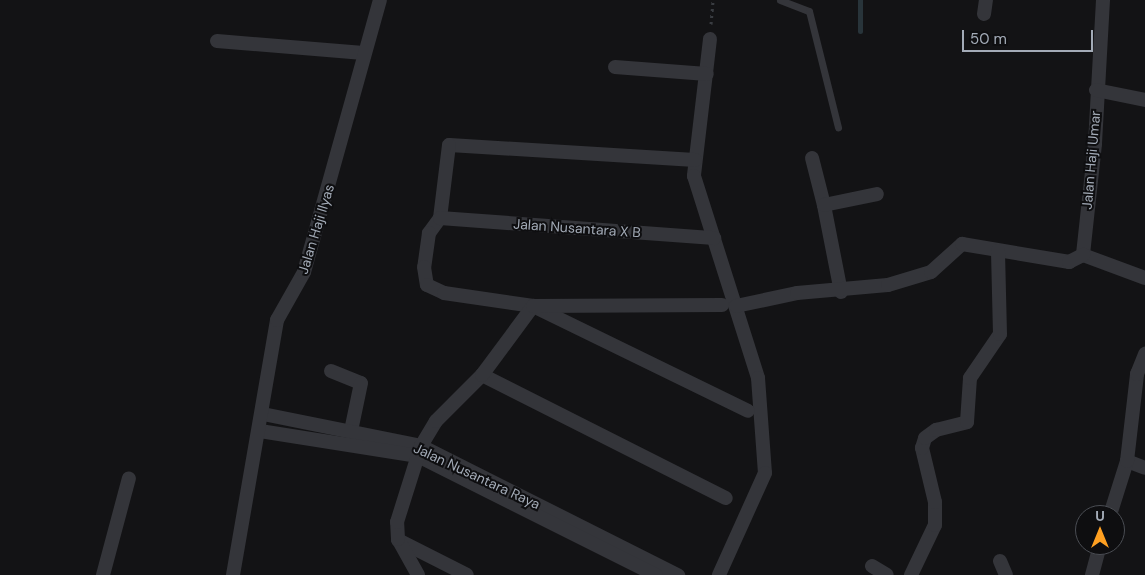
<!DOCTYPE html>
<style>
body{margin:0}
#map{position:relative;width:1145px;height:575px;overflow:hidden;background:#131315;font-family:"DM Sans",sans-serif}
div>[style]{position:absolute}
.stream>*{height:5px;margin:-2.5px;padding:0 2.5px;transform-origin:2.5px;border-radius:2.5px;background:#28343a}
.path>*{height:3px;margin-top:-1.5px;transform-origin:0;background:repeating-linear-gradient(90deg,#393c41 0 2.5px,transparent 0 6.5px)}
.service>*{height:7px;margin:-3.5px;padding:0 3.5px;transform-origin:3.5px;border-radius:3.5px;background:#34353a}
.minor>*{height:14px;margin:-7px;padding:0 7px;transform-origin:7px;border-radius:7px;background:#34353a}
span{translate:-50% -50%;white-space:nowrap;text-align:center;line-height:1.15;-webkit-text-stroke:4px #0e0e10;paint-order:stroke}
.street-label{font-size:14px;color:#a3abb7}
.north{position:absolute;left:1075px;top:505px;width:50px;height:50px;box-sizing:border-box;background:#0e0e10;border:1px solid #4a4d53;border-radius:50%;rotate:0deg;font-size:14px;font-weight:700;line-height:20px;text-align:center;color:#a3abb7}
.north::after{content:'';display:block;margin:auto;width:18px;height:22px;background:#ffa021;clip-path:polygon(50% 0,100% 100%,50% 72%,0 100%)}
.scale{position:absolute;left:962px;top:30px;width:131px;height:22px;box-sizing:border-box;border:2px solid #a3abb7;border-top:0;padding-left:6px;font-size:15px;line-height:18px;white-space:nowrap;color:#a3abb7;-webkit-text-stroke:4px #0e0e10;paint-order:stroke}
</style>
<div id="map">
<div class="stream">
<div style="left:860px;top:31px;width:31px;rotate:-90deg"></div>
</div>
<div class="path">
<div style="left:711px;top:24px;width:24px;rotate:-85deg"></div>
</div>
<div class="service">
<div style="left:780px;top:0;width:31px;rotate:21deg"></div>
<div style="left:809px;top:11px;width:120px;rotate:76deg"></div>
</div>
<div class="minor">
<div style="left:1103px;top:0;width:144px;rotate:93.2deg"></div>
<div style="left:1095px;top:144px;width:112px;rotate:96.2deg"></div>
<div style="left:1083px;top:255px;width:66px;rotate:20.4deg"></div>
<div style="left:984px;top:14px;width:14px;rotate:-82deg"></div>
<div style="left:710px;top:39px;width:138px;rotate:96.7deg"></div>
<div style="left:694px;top:176px;width:212px;rotate:72.4deg"></div>
<div style="left:758px;top:378px;width:95px;rotate:85.8deg"></div>
<div style="left:765px;top:473px;width:112px;rotate:114.3deg"></div>
<div style="left:217px;top:41px;width:147px;rotate:4.7deg"></div>
<div style="left:615px;top:67px;width:92px;rotate:4.4deg"></div>
<div style="left:1096px;top:90px;width:50px;rotate:11.5deg"></div>
<div style="left:812px;top:158px;width:49px;rotate:75.7deg"></div>
<div style="left:695px;top:160px;width:246px;rotate:-176.5deg"></div>
<div style="left:449px;top:145px;width:74px;rotate:97deg"></div>
<div style="left:440px;top:218px;width:19px;rotate:126deg"></div>
<div style="left:429px;top:233px;width:34px;rotate:98deg"></div>
<div style="left:424px;top:267px;width:18px;rotate:81deg"></div>
<div style="left:427px;top:285px;width:19px;rotate:25deg"></div>
<div style="left:444px;top:293px;width:90px;rotate:8.3deg"></div>
<div style="left:533px;top:306px;width:239px;rotate:26deg"></div>
<div style="left:440px;top:218px;width:275px;rotate:4.2deg"></div>
<div style="left:841px;top:292px;width:89px;rotate:-101.1deg"></div>
<div style="left:824px;top:205px;width:54px;rotate:-11.7deg"></div>
<div style="left:736px;top:306px;width:62px;rotate:-12deg"></div>
<div style="left:797px;top:293px;width:91px;rotate:-5deg"></div>
<div style="left:888px;top:285px;width:45px;rotate:-16.8deg"></div>
<div style="left:931px;top:272px;width:42px;rotate:-42.1deg"></div>
<div style="left:962px;top:244px;width:109px;rotate:9.5deg"></div>
<div style="left:1069px;top:262px;width:16px;rotate:-27deg"></div>
<div style="left:331px;top:371px;width:32px;rotate:22deg"></div>
<div style="left:361px;top:383px;width:49px;rotate:101.8deg"></div>
<div style="left:482px;top:375px;width:273px;rotate:26.8deg"></div>
<div style="left:263px;top:414px;width:161px;rotate:11.4deg"></div>
<div style="left:421px;top:446px;width:288px;rotate:26.7deg"></div>
<div style="left:260px;top:431px;width:160px;rotate:9deg"></div>
<div style="left:418px;top:456px;width:266px;rotate:26.6deg"></div>
<div style="left:1127px;top:461px;width:19px;rotate:21deg"></div>
<div style="left:1110px;top:515px;width:57px;rotate:-72.5deg"></div>
<div style="left:1127px;top:461px;width:88px;rotate:-83.4deg"></div>
<div style="left:1137px;top:374px;width:22px;rotate:-68deg"></div>
<div style="left:398px;top:540px;width:77px;rotate:26.9deg"></div>
<div style="left:1000px;top:561px;width:15px;rotate:67deg"></div>
<div style="left:872px;top:566px;width:17px;rotate:31deg"></div>
<div style="left:103px;top:575px;width:100px;rotate:-75deg"></div>
<div style="left:233px;top:575px;width:259px;rotate:-80.2deg"></div>
<div style="left:277px;top:320px;width:55px;rotate:-60.6deg"></div>
<div style="left:304px;top:272px;width:282px;rotate:-74.4deg"></div>
<div style="left:418px;top:575px;width:41px;rotate:-119.1deg"></div>
<div style="left:398px;top:539px;width:17px;rotate:-93deg"></div>
<div style="left:397px;top:522px;width:80px;rotate:-72.5deg"></div>
<div style="left:421px;top:446px;width:29px;rotate:-59deg"></div>
<div style="left:436px;top:421px;width:65px;rotate:-45deg"></div>
<div style="left:482px;top:375px;width:86px;rotate:-53.5deg"></div>
<div style="left:533px;top:306px;width:189px;rotate:-0.3deg"></div>
<div style="left:911px;top:575px;width:55px;rotate:-64.4deg"></div>
<div style="left:935px;top:525px;width:23px;rotate:-90deg"></div>
<div style="left:935px;top:502px;width:56px;rotate:-103.5deg"></div>
<div style="left:922px;top:448px;width:10px;rotate:-73deg"></div>
<div style="left:925px;top:438px;width:14px;rotate:-36deg"></div>
<div style="left:936px;top:430px;width:32px;rotate:-14deg"></div>
<div style="left:967px;top:422px;width:44px;rotate:-86.1deg"></div>
<div style="left:970px;top:378px;width:53px;rotate:-55.7deg"></div>
<div style="left:1000px;top:334px;width:83px;rotate:-91.4deg"></div>
<div style="left:1092px;top:575px;width:31px;rotate:-75deg"></div>
</div>
<div class="street-label">
<span style="left:1091px;top:160px;rotate:-85deg">Jalan Haji Umar</span>
<span style="left:577px;top:228px;rotate:4deg">Jalan Nusantara X B</span>
<span style="left:316px;top:229px;rotate:-73deg">Jalan Haji Ilyas</span>
<span style="left:477px;top:476px;rotate:25deg">Jalan Nusantara Raya</span>
</div>
<div class="north">U</div>
<div class="scale">50 m</div>
</div>
